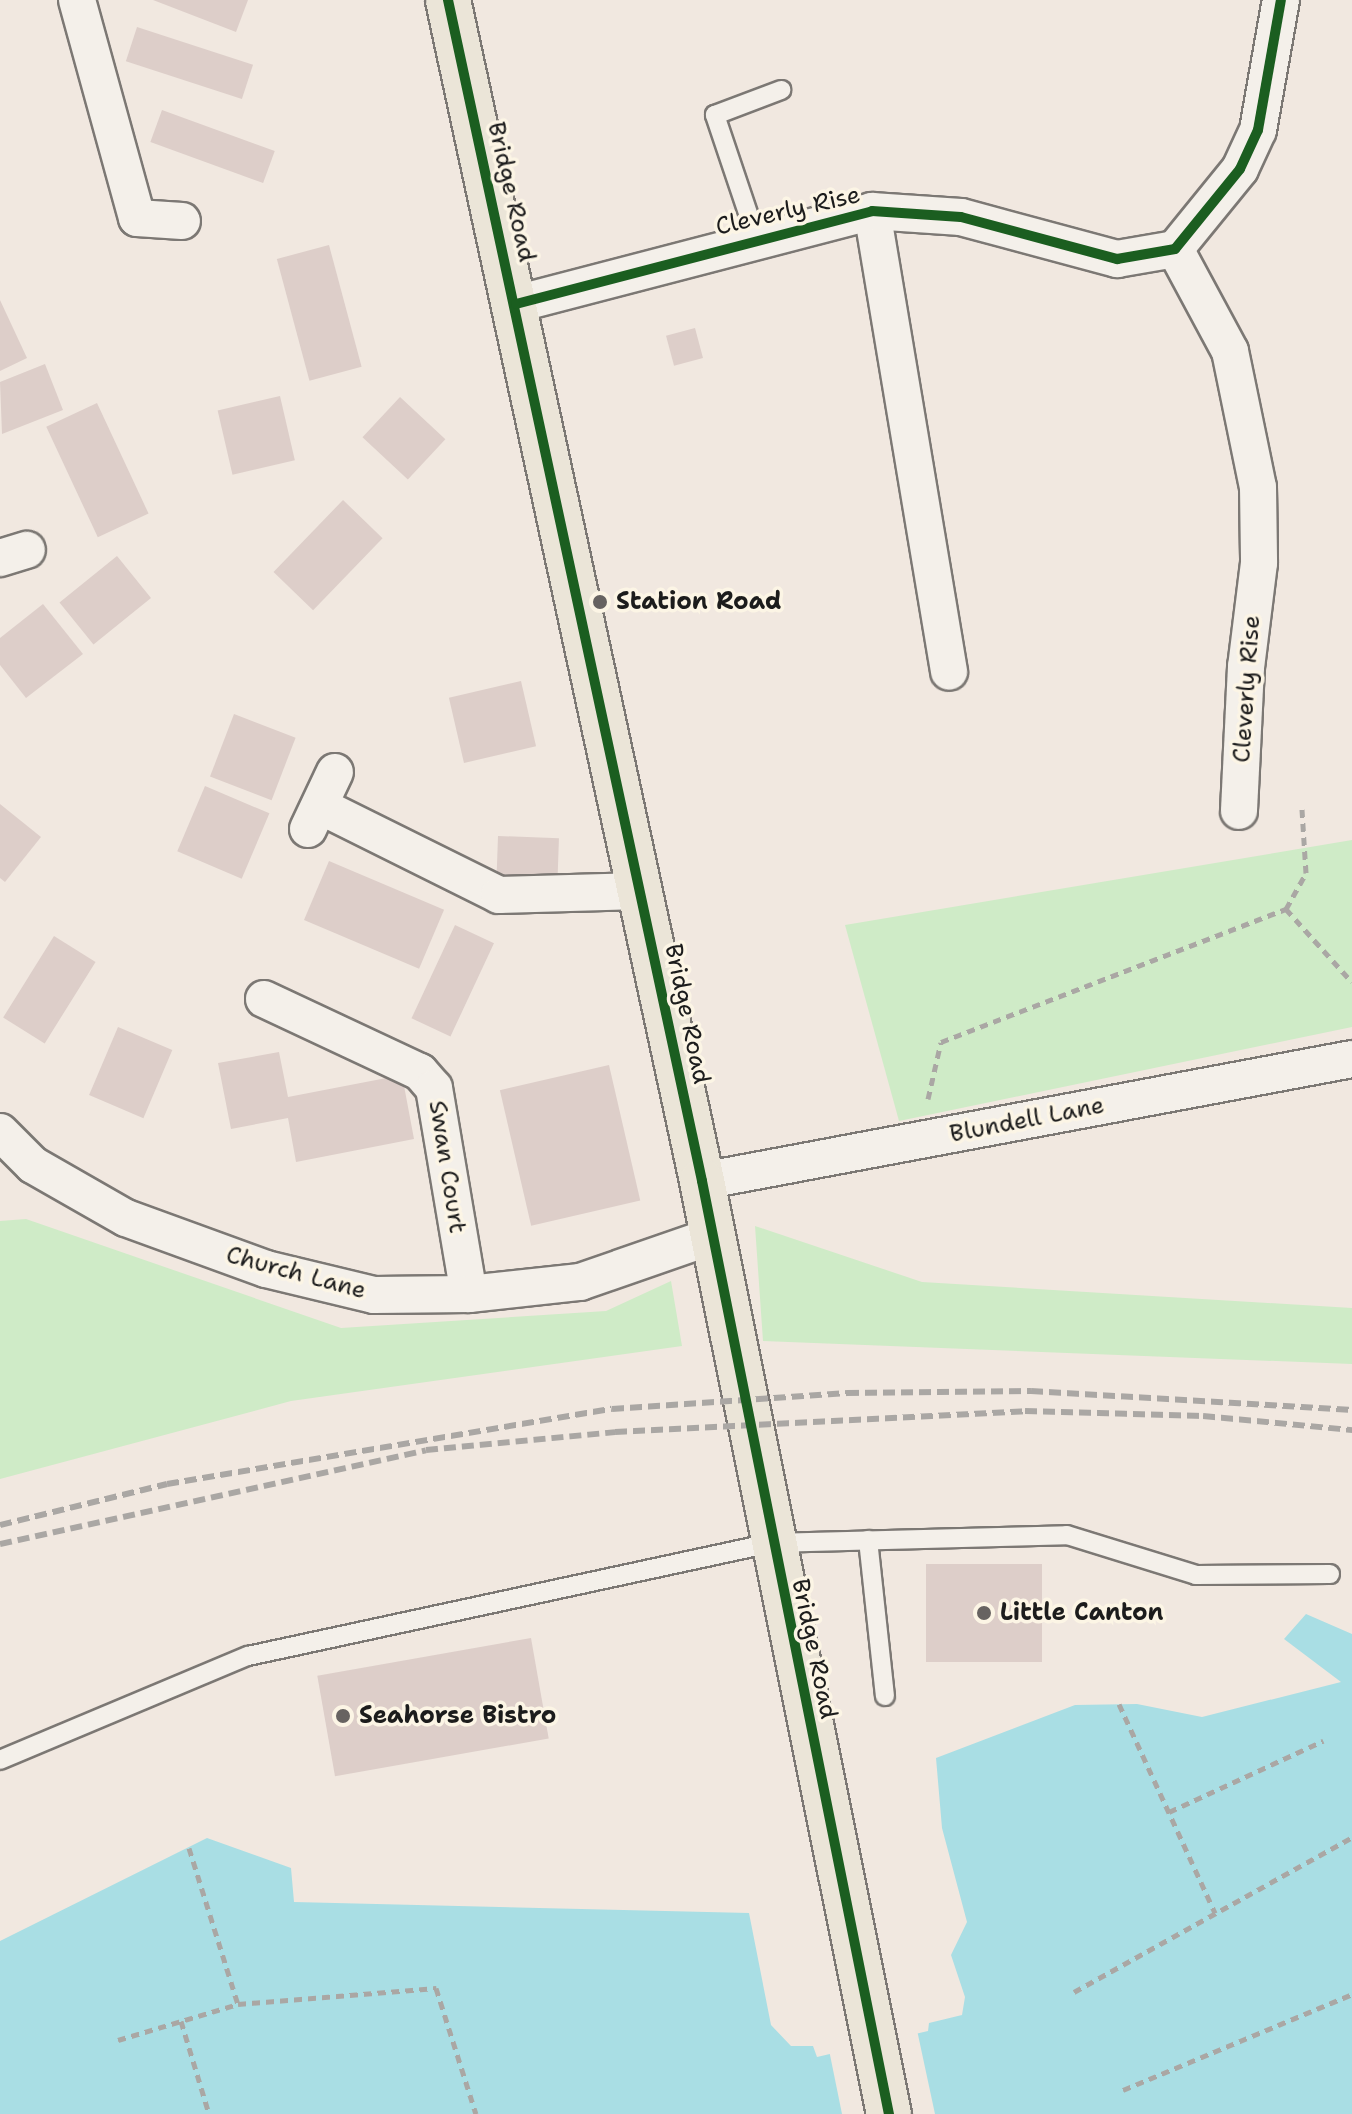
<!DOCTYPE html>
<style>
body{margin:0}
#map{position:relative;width:1352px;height:2114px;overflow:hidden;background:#f1e8e0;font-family:"Shantell Sans",sans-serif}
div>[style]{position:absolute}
.green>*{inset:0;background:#cfebc7}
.water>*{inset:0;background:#a9dee4}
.pier>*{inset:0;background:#f1e8e0}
.building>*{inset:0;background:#ddcec9;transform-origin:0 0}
.path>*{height:5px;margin-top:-2.5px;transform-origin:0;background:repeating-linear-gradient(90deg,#aaa7a4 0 8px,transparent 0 14px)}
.roads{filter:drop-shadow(2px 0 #7c7874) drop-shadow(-2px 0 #7c7874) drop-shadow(0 2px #7c7874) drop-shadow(0 -2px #7c7874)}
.lane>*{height:18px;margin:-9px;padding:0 9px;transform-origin:9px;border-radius:9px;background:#f4f0ea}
.street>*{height:36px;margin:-18px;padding:0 18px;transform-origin:18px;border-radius:18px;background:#f4f0ea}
.primary>*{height:44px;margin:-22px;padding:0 22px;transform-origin:22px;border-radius:22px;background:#ebe5d8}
.rail>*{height:6px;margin-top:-3px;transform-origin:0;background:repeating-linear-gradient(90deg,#aaa7a4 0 12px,transparent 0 18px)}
.cycleway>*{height:10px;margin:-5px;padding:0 5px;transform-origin:5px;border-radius:5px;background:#1b5e20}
.dots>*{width:22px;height:22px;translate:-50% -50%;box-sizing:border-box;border:4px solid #fcf5e5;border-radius:50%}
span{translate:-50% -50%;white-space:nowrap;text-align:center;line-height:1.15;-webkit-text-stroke:7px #fcf5e5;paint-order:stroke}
.street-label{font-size:24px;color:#1c1c1c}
.poi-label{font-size:24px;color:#1c1c1c;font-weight:700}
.left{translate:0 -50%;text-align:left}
</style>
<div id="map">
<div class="green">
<div style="clip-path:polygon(1352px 840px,1352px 1027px,899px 1121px,845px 925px)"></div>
<div style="clip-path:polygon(26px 1219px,341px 1328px,606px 1311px,671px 1281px,682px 1346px,291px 1401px,0 1479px,0 1221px)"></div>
<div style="clip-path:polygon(755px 1226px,922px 1282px,1352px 1308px,1352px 1364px,763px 1341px)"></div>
</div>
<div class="water">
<div style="clip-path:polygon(1306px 1614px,1352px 1634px,1352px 2114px,0 2114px,0 1941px,207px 1838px,291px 1868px,294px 1902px,749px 1913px,771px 2025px,791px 2046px,813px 2046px,817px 2057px,928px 2031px,929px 2023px,962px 2015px,965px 1997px,951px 1955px,967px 1922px,942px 1828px,936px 1758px,1075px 1705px,1137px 1704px,1202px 1717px,1341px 1682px,1284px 1639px)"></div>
</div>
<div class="pier">
<div style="clip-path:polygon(917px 2030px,935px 2114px,842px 2114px,829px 2050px)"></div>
</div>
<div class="building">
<div style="clip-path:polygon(153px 0,248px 0,236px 32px)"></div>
<div style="left:137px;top:27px;width:122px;height:36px;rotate:18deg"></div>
<div style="left:162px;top:110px;width:120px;height:34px;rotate:20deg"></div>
<div style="left:329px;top:245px;width:126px;height:54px;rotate:75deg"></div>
<div style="clip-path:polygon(0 300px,27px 358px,0 371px)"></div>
<div style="left:695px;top:328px;width:31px;height:30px;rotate:75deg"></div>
<div style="clip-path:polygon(45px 364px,63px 410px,2px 434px,0 382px)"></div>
<div style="left:280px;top:396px;width:66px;height:64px;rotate:77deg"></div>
<div style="left:400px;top:397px;width:62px;height:55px;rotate:43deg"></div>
<div style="left:97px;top:403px;width:122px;height:56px;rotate:65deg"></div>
<div style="left:343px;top:500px;width:55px;height:100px;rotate:44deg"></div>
<div style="left:117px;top:556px;width:54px;height:74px;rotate:51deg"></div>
<div style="clip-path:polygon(43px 604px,83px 654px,26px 698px,0 665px,0 638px)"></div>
<div style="left:521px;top:681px;width:67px;height:74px;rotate:77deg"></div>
<div style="left:234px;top:714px;width:66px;height:67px;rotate:21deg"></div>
<div style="left:205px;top:786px;width:70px;height:71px;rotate:23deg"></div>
<div style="clip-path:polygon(0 804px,41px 837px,5px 882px,0 878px)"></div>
<div style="left:498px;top:836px;width:61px;height:43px;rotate:2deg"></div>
<div style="left:329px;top:861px;width:125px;height:64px;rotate:23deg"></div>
<div style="left:455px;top:925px;width:43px;height:103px;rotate:25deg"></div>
<div style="left:54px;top:936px;width:49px;height:96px;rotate:32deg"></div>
<div style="left:118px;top:1027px;width:59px;height:74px;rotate:23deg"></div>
<div style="clip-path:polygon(279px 1052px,288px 1097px,402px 1075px,414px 1139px,296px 1162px,288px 1118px,231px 1129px,218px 1063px)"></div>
<div style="left:609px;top:1065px;width:139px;height:112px;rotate:77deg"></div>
<div style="left:926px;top:1564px;width:116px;height:98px"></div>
<div style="left:531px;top:1638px;width:102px;height:217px;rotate:80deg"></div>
</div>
<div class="path">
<div style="left:1286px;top:909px;width:41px;rotate:-60.9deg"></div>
<div style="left:1306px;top:873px;width:64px;rotate:-93.6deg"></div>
<div style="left:928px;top:1099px;width:58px;rotate:-77.2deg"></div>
<div style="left:941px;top:1042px;width:370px;rotate:-21.1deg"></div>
<div style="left:1286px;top:909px;width:98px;rotate:47.9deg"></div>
<div style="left:1119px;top:1704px;width:230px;rotate:65.3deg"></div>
<div style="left:1169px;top:1812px;width:170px;rotate:-24.8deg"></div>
<div style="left:189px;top:1848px;width:164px;rotate:72.6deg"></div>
<div style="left:238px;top:2004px;width:199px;rotate:-4.6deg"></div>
<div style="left:436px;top:1988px;width:132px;rotate:72.4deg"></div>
<div style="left:1074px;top:1992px;width:318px;rotate:-29.1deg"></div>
<div style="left:181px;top:2021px;width:97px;rotate:73.2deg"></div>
<div style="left:118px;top:2040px;width:125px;rotate:-16.7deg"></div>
<div style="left:1123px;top:2090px;width:248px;rotate:-22.7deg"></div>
</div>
<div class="roads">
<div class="lane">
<div style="left:756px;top:237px;width:129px;rotate:-108.6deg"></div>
<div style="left:715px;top:115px;width:71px;rotate:-20.7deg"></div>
<div style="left:868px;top:1540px;width:157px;rotate:83.8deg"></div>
<div style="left:0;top:1760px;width:269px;rotate:-22.8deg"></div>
<div style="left:248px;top:1656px;width:535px;rotate:-12.19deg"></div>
<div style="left:771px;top:1543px;width:296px;rotate:-1.5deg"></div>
<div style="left:1067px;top:1535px;width:135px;rotate:17.2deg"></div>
<div style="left:1196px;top:1575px;width:134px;rotate:-0.4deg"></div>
</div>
<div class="street">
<div style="left:77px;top:0;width:226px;rotate:74.6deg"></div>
<div style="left:137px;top:218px;width:45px;rotate:3.8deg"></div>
<div style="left:872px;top:211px;width:467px;rotate:80.5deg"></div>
<div style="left:1175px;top:249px;width:116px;rotate:61.7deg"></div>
<div style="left:1230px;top:351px;width:139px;rotate:78.4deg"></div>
<div style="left:1258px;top:487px;width:76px;rotate:89.2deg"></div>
<div style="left:1259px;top:563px;width:105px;rotate:97.1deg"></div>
<div style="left:1246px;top:667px;width:144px;rotate:92.8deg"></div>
<div style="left:516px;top:304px;width:368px;rotate:-14.6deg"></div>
<div style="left:872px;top:211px;width:89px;rotate:3.9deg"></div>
<div style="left:961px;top:217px;width:162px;rotate:15.1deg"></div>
<div style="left:1117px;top:259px;width:59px;rotate:-9.8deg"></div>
<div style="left:1175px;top:249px;width:103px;rotate:-50.9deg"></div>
<div style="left:1240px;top:169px;width:43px;rotate:-65.2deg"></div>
<div style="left:1258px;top:130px;width:132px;rotate:-80deg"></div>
<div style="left:0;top:558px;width:28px;rotate:-17deg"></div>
<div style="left:322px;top:807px;width:198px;rotate:26.4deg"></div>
<div style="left:499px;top:895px;width:142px;rotate:-1.6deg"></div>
<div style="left:308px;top:829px;width:63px;rotate:-64.7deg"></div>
<div style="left:264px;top:999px;width:172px;rotate:25.1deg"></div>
<div style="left:420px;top:1072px;width:21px;rotate:49deg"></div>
<div style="left:434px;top:1088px;width:209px;rotate:80.4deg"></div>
<div style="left:0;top:1132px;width:47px;rotate:45deg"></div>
<div style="left:33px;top:1165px;width:107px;rotate:29.7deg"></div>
<div style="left:126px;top:1218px;width:149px;rotate:20deg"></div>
<div style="left:266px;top:1269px;width:111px;rotate:13.5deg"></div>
<div style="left:374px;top:1295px;width:95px;rotate:-0.6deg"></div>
<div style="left:469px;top:1294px;width:112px;rotate:-6.2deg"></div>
<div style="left:580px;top:1282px;width:141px;rotate:-19.1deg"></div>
<div style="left:702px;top:1181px;width:661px;rotate:-10.63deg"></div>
</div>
<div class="primary">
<div style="left:448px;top:0;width:1208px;rotate:77.86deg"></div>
<div style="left:702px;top:1181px;width:952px;rotate:78.67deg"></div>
</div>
</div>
<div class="rail">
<div style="left:0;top:1525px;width:172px;rotate:-13.8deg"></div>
<div style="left:167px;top:1484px;width:451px;rotate:-9.6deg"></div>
<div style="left:612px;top:1409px;width:236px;rotate:-3.9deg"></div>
<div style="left:847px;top:1393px;width:184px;rotate:-0.6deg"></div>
<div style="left:1031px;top:1391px;width:322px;rotate:3.4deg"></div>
<div style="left:0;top:1544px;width:436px;rotate:-12.4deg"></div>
<div style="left:426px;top:1450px;width:190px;rotate:-5.4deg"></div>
<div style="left:615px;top:1432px;width:411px;rotate:-2.9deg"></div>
<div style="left:1025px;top:1411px;width:178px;rotate:1.6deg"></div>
<div style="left:1203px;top:1416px;width:150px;rotate:5.4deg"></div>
</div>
<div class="cycleway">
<div style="left:448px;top:0;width:1208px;rotate:77.86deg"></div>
<div style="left:702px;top:1181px;width:952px;rotate:78.67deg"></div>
<div style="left:516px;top:304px;width:368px;rotate:-14.6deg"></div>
<div style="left:872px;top:211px;width:89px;rotate:3.9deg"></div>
<div style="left:961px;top:217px;width:162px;rotate:15.1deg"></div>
<div style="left:1117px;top:259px;width:59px;rotate:-9.8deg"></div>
<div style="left:1175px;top:249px;width:103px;rotate:-50.9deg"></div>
<div style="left:1240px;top:169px;width:43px;rotate:-65.2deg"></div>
<div style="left:1258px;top:130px;width:132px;rotate:-80deg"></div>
</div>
<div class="dots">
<div style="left:600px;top:602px;background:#676361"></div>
<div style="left:984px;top:1613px;background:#676361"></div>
<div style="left:343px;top:1716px;background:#676361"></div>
</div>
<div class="street-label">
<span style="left:511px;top:192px;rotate:77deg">Bridge Road</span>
<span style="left:788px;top:211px;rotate:-13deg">Cleverly Rise</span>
<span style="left:1247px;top:689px;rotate:-86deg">Cleverly Rise</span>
<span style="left:687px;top:1014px;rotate:78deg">Bridge Road</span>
<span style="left:1027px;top:1120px;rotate:-11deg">Blundell Lane</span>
<span style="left:447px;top:1167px;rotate:81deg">Swan Court</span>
<span style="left:296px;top:1273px;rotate:15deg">Church Lane</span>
<span style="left:814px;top:1649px;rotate:78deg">Bridge Road</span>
</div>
<div class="poi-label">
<span class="left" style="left:616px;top:602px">Station Road</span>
<span class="left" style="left:1000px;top:1613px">Little Canton</span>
<span class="left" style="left:359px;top:1716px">Seahorse Bistro</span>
</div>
</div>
